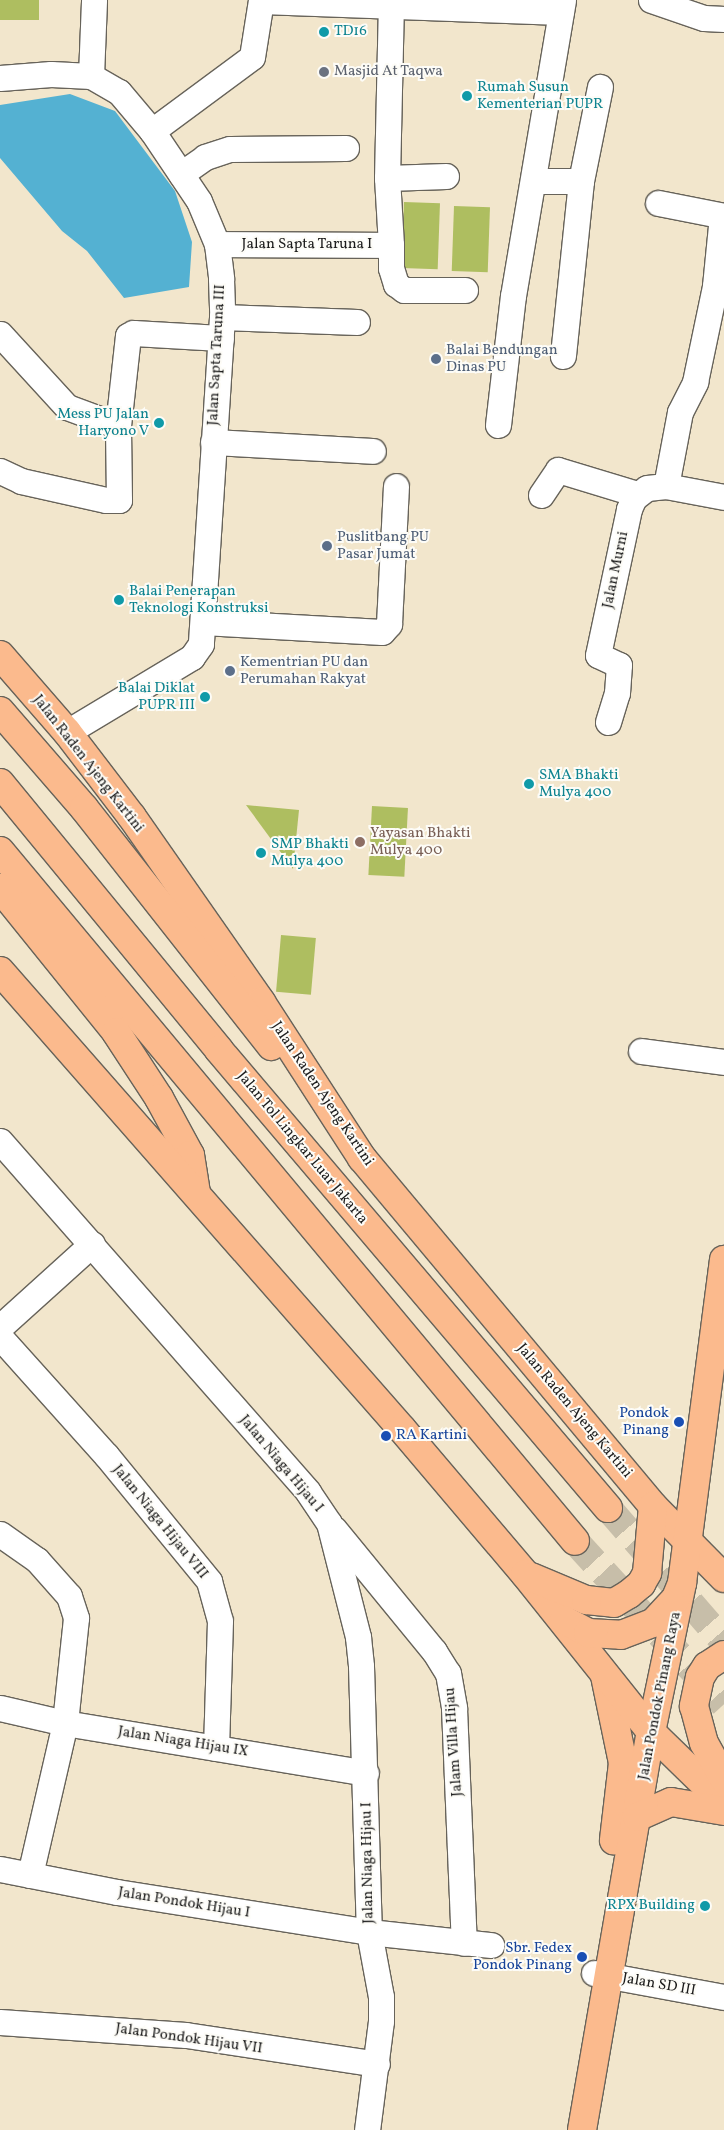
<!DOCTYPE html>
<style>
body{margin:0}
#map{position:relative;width:724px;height:2130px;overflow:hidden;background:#f2e6cc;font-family:Vollkorn,serif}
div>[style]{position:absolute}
.green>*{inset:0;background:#aebe60;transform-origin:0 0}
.water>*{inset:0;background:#54b1d2}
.highway-tunnel>*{height:28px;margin-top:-14px;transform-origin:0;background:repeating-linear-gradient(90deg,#c7bea9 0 28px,transparent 0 42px)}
.roads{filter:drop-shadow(1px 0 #67635a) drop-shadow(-1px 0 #67635a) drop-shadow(0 1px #67635a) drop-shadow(0 -1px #67635a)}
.minor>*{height:25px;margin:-12.5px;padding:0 12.5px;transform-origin:12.5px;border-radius:12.5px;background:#fff}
.major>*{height:28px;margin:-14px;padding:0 14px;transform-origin:14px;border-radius:14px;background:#fbba8d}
.highway>*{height:28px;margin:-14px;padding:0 14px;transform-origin:14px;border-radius:14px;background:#fbba8d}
.dots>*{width:14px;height:14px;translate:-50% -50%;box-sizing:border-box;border:2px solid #fdfcf7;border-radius:50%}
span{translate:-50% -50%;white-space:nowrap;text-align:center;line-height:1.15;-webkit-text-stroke:4px #fdfcf7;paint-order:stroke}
.culture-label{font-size:15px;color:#0d838f}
.left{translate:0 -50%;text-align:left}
.right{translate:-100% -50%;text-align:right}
.worship-label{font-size:15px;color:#5b616d}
.street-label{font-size:15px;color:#1c1c1c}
.service-label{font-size:15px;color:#4e5e75}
.education-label{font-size:15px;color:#785e54}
.transit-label{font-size:15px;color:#164399}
</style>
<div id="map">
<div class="green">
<div style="left:0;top:0;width:39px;height:20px"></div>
<div style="left:404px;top:202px;width:36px;height:66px;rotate:2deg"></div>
<div style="left:454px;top:206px;width:36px;height:65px;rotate:2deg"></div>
<div style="clip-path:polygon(246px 805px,299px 810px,293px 869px)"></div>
<div style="left:372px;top:806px;width:36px;height:69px;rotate:3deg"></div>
<div style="left:281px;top:935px;width:35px;height:57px;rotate:5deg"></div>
</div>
<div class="water">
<div style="clip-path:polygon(70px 94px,115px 111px,175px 191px,192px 242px,189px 287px,124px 298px,87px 251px,62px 231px,0 158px,0 105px)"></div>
</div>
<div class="highway-tunnel">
<div style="left:608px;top:1508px;width:177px;rotate:49.1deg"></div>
<div style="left:575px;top:1541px;width:221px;rotate:47.6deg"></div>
</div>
<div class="roads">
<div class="minor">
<div style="left:651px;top:0;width:56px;rotate:18.8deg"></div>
<div style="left:704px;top:18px;width:20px;rotate:3deg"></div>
<div style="left:261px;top:1px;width:300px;rotate:2.1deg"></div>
<div style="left:91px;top:76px;width:76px;rotate:-87.7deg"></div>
<div style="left:0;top:78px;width:51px;rotate:-4.5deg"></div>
<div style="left:51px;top:74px;width:40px;rotate:2.9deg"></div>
<div style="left:91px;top:76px;width:32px;rotate:30deg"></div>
<div style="left:119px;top:92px;width:51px;rotate:49.8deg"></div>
<div style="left:152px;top:131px;width:84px;rotate:56.1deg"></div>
<div style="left:199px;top:201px;width:47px;rotate:67.3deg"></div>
<div style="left:217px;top:244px;width:35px;rotate:83deg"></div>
<div style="left:221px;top:279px;width:38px;rotate:88deg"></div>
<div style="left:222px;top:317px;width:328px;rotate:93.7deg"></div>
<div style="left:201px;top:644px;width:16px;rotate:125deg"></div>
<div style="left:192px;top:657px;width:146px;rotate:149deg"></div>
<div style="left:152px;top:131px;width:124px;rotate:-36.5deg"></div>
<div style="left:252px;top:57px;width:58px;rotate:-81deg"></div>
<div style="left:181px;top:174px;width:29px;rotate:-35deg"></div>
<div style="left:205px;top:157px;width:26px;rotate:-18deg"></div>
<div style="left:230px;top:149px;width:116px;rotate:-0.5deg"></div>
<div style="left:387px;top:178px;width:59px;rotate:-1.9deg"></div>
<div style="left:534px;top:181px;width:47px"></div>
<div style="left:581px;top:181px;width:176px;rotate:95.9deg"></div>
<div style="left:581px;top:181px;width:96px;rotate:-78.6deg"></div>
<div style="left:658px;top:203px;width:67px;rotate:11.1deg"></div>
<div style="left:217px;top:244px;width:174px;rotate:0.3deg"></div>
<div style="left:391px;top:245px;width:67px;rotate:-93.4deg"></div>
<div style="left:387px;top:178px;width:173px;rotate:-88.7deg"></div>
<div style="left:391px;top:245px;width:23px;rotate:90deg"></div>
<div style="left:391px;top:268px;width:17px;rotate:73deg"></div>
<div style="left:396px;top:284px;width:10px;rotate:37deg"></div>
<div style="left:404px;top:290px;width:61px"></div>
<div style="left:222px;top:317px;width:135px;rotate:2.1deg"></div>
<div style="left:0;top:334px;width:99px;rotate:47.5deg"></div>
<div style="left:67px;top:407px;width:54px;rotate:20.4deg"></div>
<div style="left:498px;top:425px;width:130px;rotate:-83.4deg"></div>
<div style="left:513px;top:296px;width:300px;rotate:-80.4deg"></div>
<div style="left:213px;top:442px;width:160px;rotate:3.2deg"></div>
<div style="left:0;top:471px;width:23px;rotate:25deg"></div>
<div style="left:21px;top:481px;width:87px;rotate:12.6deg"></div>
<div style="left:106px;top:500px;width:13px"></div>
<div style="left:119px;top:500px;width:74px;rotate:-90.8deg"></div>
<div style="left:118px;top:426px;width:91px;rotate:-83.7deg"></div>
<div style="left:128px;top:336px;width:6px;rotate:-31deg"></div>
<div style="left:133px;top:333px;width:88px;rotate:3.3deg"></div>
<div style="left:666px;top:486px;width:75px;rotate:-79.3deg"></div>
<div style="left:680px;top:412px;width:34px;rotate:-63deg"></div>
<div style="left:695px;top:382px;width:98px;rotate:-78.2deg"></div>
<div style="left:715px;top:286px;width:70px;rotate:-84.3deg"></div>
<div style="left:541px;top:495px;width:30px;rotate:-56deg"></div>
<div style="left:558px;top:470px;width:83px;rotate:16.9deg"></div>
<div style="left:203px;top:622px;width:179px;rotate:3.2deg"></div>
<div style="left:382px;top:632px;width:11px;rotate:-49deg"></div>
<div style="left:389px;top:624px;width:138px;rotate:-87.1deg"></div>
<div style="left:608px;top:722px;width:30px;rotate:-73deg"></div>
<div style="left:617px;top:693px;width:28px;rotate:-86deg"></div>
<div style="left:619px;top:665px;width:23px;rotate:-155deg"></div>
<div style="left:598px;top:655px;width:149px;rotate:-78deg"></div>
<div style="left:629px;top:509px;width:12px;rotate:-66deg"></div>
<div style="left:634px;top:498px;width:16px;rotate:-38deg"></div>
<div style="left:647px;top:488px;width:19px;rotate:-6deg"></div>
<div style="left:666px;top:486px;width:59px;rotate:10.7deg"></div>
<div style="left:641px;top:1051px;width:84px;rotate:7.5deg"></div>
<div style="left:0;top:1141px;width:467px;rotate:48.7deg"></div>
<div style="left:308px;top:1492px;width:37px;rotate:56deg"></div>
<div style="left:329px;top:1523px;width:118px;rotate:75.7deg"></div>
<div style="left:358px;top:1637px;width:29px;rotate:84deg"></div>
<div style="left:361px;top:1666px;width:266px;rotate:88.3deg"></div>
<div style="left:369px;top:1932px;width:66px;rotate:79.5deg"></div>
<div style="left:381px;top:1997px;width:24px;rotate:90deg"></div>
<div style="left:381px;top:2021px;width:110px;rotate:97.3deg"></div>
<div style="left:0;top:1327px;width:124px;rotate:-42.1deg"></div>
<div style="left:0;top:1337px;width:159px;rotate:48.1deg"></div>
<div style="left:106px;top:1455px;width:163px;rotate:50.7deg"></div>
<div style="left:209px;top:1581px;width:41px;rotate:74.6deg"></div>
<div style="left:220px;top:1621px;width:127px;rotate:91.8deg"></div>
<div style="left:334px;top:1529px;width:158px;rotate:50.7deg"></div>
<div style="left:434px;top:1651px;width:26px;rotate:58deg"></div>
<div style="left:448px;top:1673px;width:36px;rotate:80deg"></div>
<div style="left:454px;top:1708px;width:235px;rotate:87.6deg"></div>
<div style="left:0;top:1534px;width:45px;rotate:35.1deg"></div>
<div style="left:37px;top:1560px;width:48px;rotate:48.4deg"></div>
<div style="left:69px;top:1596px;width:23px;rotate:72deg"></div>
<div style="left:76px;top:1618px;width:106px;rotate:96deg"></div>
<div style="left:65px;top:1723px;width:156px;rotate:103deg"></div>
<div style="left:0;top:1708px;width:67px;rotate:13deg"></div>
<div style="left:65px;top:1723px;width:305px;rotate:9.4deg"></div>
<div style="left:0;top:1869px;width:119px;rotate:11.1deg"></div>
<div style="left:117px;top:1892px;width:255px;rotate:9deg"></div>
<div style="left:369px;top:1932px;width:123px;rotate:6.1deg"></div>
<div style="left:594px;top:1973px;width:132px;rotate:10.5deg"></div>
<div style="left:0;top:2022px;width:186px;rotate:4deg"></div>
<div style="left:186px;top:2035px;width:193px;rotate:8.6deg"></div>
</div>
<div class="major">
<div style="left:605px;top:1676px;width:89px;rotate:78.3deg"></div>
<div style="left:623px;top:1763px;width:78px;rotate:96.7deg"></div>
<div style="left:582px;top:2130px;width:404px;rotate:-80.2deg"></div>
<div style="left:651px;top:1732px;width:152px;rotate:-78.2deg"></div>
</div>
<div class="highway">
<div style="left:0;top:655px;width:102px;rotate:49deg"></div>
<div style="left:67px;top:732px;width:107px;rotate:52.6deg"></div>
<div style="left:132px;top:817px;width:226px;rotate:55.1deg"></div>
<div style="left:261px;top:1002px;width:186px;rotate:57.1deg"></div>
<div style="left:362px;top:1158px;width:454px;rotate:50.1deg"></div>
<div style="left:653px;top:1506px;width:101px;rotate:45.4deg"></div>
<div style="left:0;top:711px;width:128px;rotate:49.1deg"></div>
<div style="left:84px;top:808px;width:303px;rotate:51.8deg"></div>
<div style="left:0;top:783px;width:345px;rotate:50.6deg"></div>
<div style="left:219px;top:1050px;width:601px;rotate:49.66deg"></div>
<div style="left:0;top:851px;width:898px;rotate:50.19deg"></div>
<div style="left:0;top:888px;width:185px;rotate:51.1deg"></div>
<div style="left:116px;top:1032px;width:79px;rotate:56.9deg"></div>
<div style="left:159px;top:1098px;width:65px;rotate:61.5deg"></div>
<div style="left:190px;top:1155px;width:37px;rotate:81deg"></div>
<div style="left:0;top:971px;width:609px;rotate:48.73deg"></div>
<div style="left:402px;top:1429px;width:190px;rotate:49.7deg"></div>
<div style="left:525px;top:1574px;width:202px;rotate:51.4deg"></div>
<div style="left:651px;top:1732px;width:102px;rotate:44.2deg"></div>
<div style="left:531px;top:1577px;width:60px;rotate:22.7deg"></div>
<div style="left:586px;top:1600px;width:28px;rotate:6deg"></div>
<div style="left:614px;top:1603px;width:17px;rotate:-31deg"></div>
<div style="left:629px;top:1594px;width:16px;rotate:-40deg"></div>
<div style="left:641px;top:1584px;width:13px;rotate:-61deg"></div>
<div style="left:647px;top:1573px;width:67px;rotate:-84.9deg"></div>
<div style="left:564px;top:1620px;width:27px;rotate:28deg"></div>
<div style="left:588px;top:1633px;width:33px;rotate:3deg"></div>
<div style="left:621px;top:1635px;width:34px;rotate:-21deg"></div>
<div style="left:653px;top:1623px;width:34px;rotate:-47deg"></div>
<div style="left:676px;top:1598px;width:16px;rotate:-68deg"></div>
<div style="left:682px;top:1583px;width:326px;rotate:-82.6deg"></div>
<div style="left:724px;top:1655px;width:20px;rotate:147deg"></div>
<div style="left:707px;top:1666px;width:13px;rotate:122deg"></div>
<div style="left:700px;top:1677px;width:30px;rotate:102deg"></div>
<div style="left:694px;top:1706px;width:38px;rotate:75deg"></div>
<div style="left:704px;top:1743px;width:41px;rotate:60.9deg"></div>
<div style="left:637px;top:1817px;width:37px;rotate:-24deg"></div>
<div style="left:671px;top:1802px;width:54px;rotate:9.6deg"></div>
</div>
</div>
<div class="dots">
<div style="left:324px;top:32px;background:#0f9aa8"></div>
<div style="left:324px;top:72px;background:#6b7280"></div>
<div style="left:467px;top:96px;background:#0f9aa8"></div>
<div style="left:436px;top:359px;background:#5c6f8a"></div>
<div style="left:159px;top:423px;background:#0f9aa8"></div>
<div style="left:327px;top:546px;background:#5c6f8a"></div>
<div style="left:119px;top:600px;background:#0f9aa8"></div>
<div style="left:230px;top:671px;background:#5c6f8a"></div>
<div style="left:205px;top:697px;background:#0f9aa8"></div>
<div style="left:529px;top:784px;background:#0f9aa8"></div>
<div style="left:360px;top:842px;background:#8d6e63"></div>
<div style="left:261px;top:853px;background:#0f9aa8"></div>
<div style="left:679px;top:1422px;background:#1a4fb4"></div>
<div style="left:386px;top:1436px;background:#1a4fb4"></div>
<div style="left:705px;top:1906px;background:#0f9aa8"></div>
<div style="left:582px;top:1957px;background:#1a4fb4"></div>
</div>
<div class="culture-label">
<span class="left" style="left:334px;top:32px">TD16</span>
<span class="left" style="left:477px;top:96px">Rumah Susun<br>Kementerian PUPR</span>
<span class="right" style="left:149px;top:423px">Mess PU Jalan<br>Haryono V</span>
<span class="left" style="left:129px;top:600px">Balai Penerapan<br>Teknologi Konstruksi</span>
<span class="right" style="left:195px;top:697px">Balai Diklat<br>PUPR III</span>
<span class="left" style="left:539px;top:784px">SMA Bhakti<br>Mulya 400</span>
<span class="left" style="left:271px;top:853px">SMP Bhakti<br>Mulya 400</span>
<span class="right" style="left:695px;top:1906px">RPX Building</span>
</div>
<div class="worship-label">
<span class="left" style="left:334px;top:72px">Masjid At Taqwa</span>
</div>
<div class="street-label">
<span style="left:307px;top:245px">Jalan Sapta Taruna I</span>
<span style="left:217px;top:355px;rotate:-87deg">Jalan Sapta Taruna III</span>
<span style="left:616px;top:570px;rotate:-78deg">Jalan Murni</span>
<span style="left:88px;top:764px;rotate:52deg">Jalan Raden Ajeng Kartini</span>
<span style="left:322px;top:1094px;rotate:56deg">Jalan Raden Ajeng Kartini</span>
<span style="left:302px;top:1148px;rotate:50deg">Jalan Tol Lingkar Luar Jakarta</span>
<span style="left:574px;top:1411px;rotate:50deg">Jalan Raden Ajeng Kartini</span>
<span style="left:281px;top:1464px;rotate:50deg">Jalan Niaga Hijau I</span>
<span style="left:160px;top:1522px;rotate:51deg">Jalan Niaga Hijau VIII</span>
<span style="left:660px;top:1696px;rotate:-79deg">Jalan Pondok Pinang Raya</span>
<span style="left:183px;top:1742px;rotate:9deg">Jalan Niaga Hijau IX</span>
<span style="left:454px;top:1742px;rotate:-94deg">Jalam Villa Hijau</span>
<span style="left:368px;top:1863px;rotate:-91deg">Jalan Niaga Hijau I</span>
<span style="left:184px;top:1903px;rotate:9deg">Jalan Pondok Hijau I</span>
<span style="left:659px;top:1985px;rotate:10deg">Jalan SD III</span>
<span style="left:189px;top:2039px;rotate:8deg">Jalan Pondok Hijau VII</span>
</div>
<div class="service-label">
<span class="left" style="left:446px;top:359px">Balai Bendungan<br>Dinas PU</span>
<span class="left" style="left:337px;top:546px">Puslitbang PU<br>Pasar Jumat</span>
<span class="left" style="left:240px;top:671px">Kementrian PU dan<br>Perumahan Rakyat</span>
</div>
<div class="education-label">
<span class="left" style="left:370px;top:842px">Yayasan Bhakti<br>Mulya 400</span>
</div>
<div class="transit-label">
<span class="right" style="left:669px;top:1422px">Pondok<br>Pinang</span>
<span class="left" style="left:396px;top:1436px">RA Kartini</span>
<span class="right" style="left:572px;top:1957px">Sbr. Fedex<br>Pondok Pinang</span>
</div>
</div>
